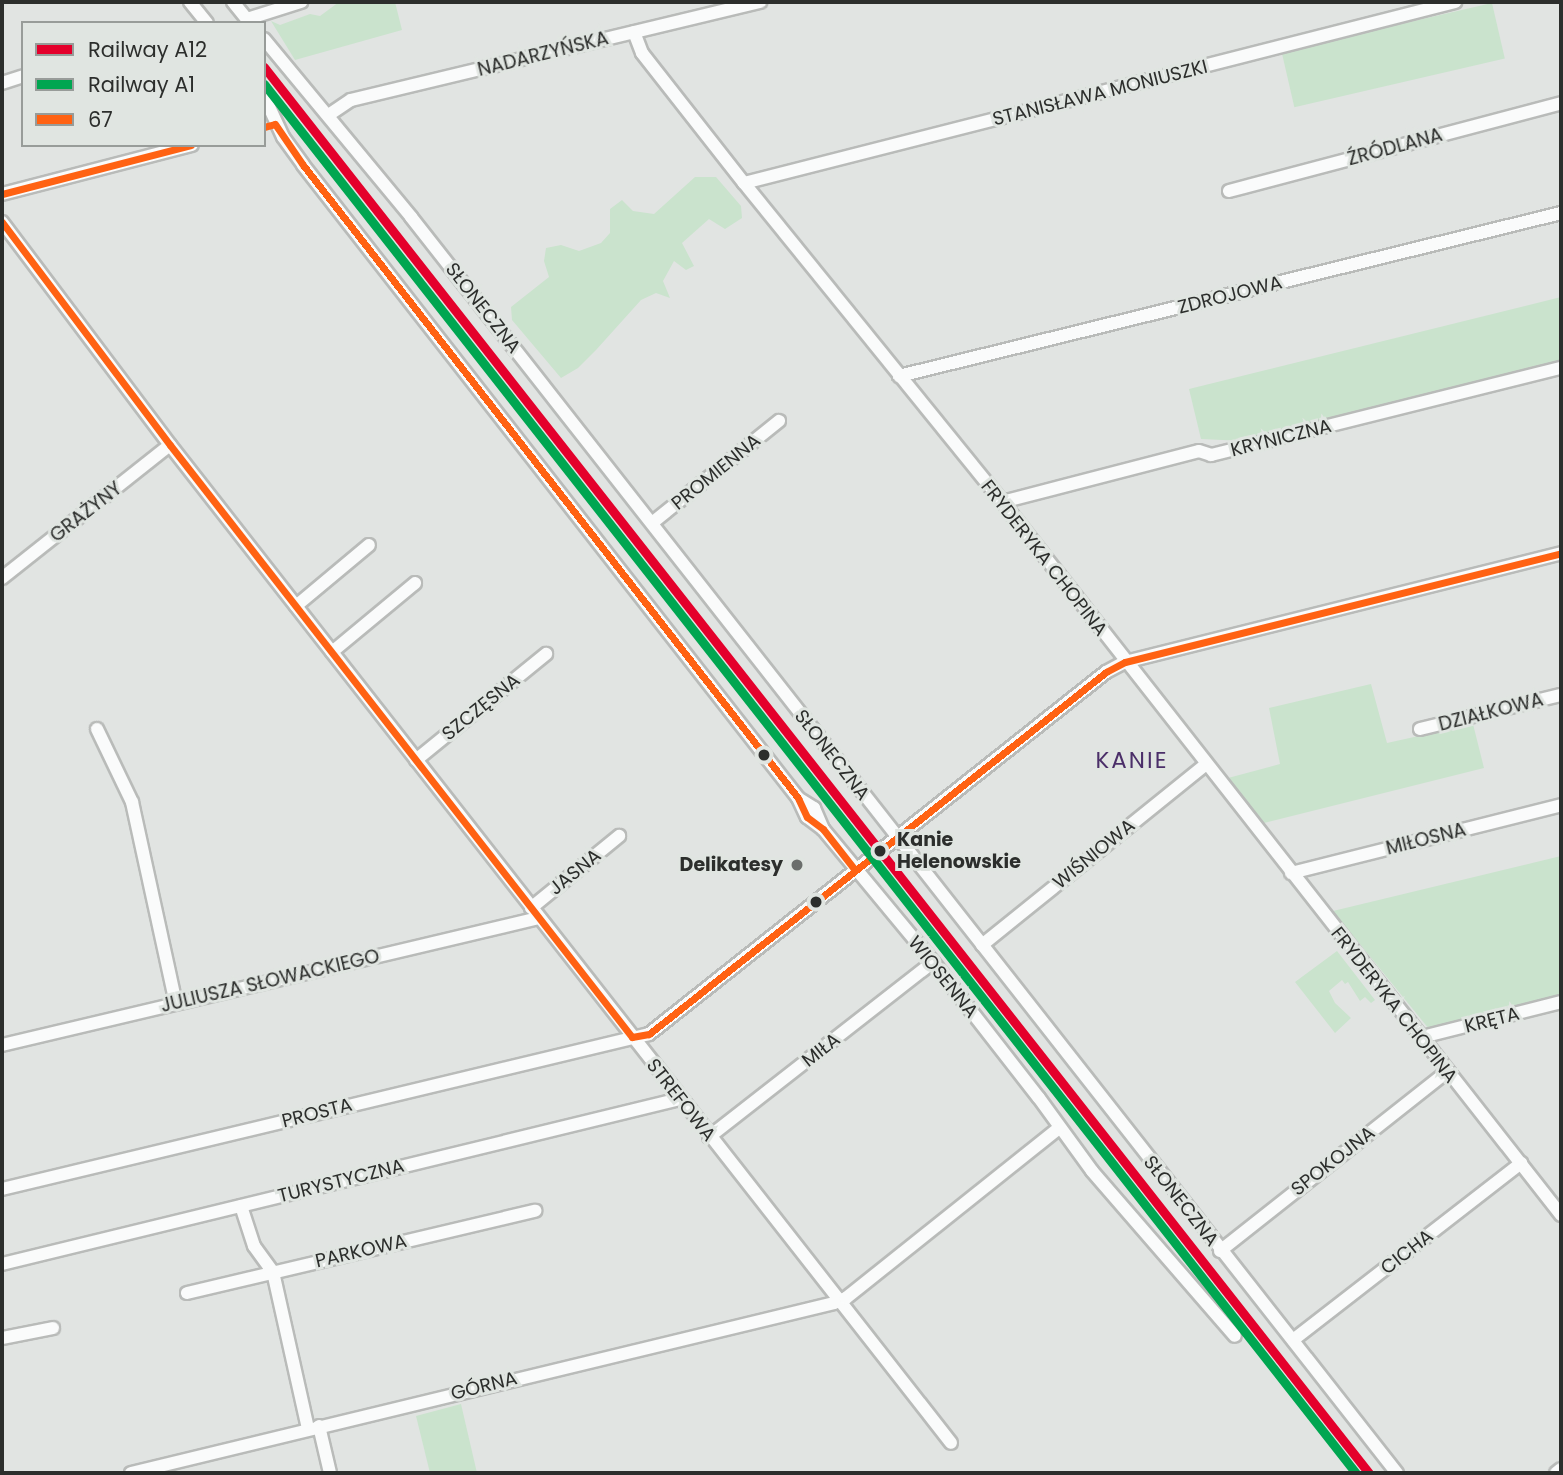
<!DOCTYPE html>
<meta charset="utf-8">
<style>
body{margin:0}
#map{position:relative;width:1563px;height:1475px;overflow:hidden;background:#e1e4e2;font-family:Poppins,sans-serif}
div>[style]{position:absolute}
.green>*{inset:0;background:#cae3cd;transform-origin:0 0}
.roads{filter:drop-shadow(2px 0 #b9bbb9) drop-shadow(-2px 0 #b9bbb9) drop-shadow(0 2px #b9bbb9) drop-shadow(0 -2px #b9bbb9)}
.minor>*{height:12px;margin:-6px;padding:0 6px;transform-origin:6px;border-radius:6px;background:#fafbfb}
.bus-1>*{height:7px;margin:-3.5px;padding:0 3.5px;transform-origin:3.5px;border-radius:3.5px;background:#ff6213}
.rail-1>*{height:9px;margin:-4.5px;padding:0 4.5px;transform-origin:4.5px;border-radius:4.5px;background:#e4002b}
.rail-2>*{height:9px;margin:-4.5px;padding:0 4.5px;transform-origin:4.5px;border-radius:4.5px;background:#00a651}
.dots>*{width:19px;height:19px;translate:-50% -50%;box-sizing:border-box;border:4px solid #e0e5e1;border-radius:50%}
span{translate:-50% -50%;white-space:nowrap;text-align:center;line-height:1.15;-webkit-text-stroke:6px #e0e5e1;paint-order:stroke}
.street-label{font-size:19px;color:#2c2e2c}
.stop-label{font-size:19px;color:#2c2e2c;font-weight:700}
.left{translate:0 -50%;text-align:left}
.poi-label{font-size:19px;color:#2c2e2c;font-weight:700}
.right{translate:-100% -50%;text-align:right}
.quarter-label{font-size:23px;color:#4b2f69;letter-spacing:2px}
.frame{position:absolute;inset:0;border:4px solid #2c2e2c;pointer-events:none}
.legend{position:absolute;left:21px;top:21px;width:245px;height:126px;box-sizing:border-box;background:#e0e5e1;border:2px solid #989c99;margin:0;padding:9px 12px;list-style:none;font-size:21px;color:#2c2e2c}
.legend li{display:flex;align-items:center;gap:14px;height:35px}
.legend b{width:35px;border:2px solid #989c99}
</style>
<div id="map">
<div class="green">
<div style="clip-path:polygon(339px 2px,395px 2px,402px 30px,295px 60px,271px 21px,280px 25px,310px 14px,320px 16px)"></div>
<div style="left:1492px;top:3px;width:57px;height:216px;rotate:77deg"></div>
<div style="clip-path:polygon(695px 177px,716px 177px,741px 206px,742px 218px,725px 229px,709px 219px,682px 243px,694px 266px,686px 270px,674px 261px,663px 281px,670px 298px,656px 293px,641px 300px,596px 350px,578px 368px,561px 378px,512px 320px,511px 307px,549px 277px,544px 261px,546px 248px,561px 245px,579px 251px,601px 243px,610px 233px,610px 209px,622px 200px,633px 211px,654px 214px)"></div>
<div style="clip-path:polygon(1561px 297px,1561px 362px,1244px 441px,1201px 439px,1189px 389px)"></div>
<div style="clip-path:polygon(1371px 684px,1387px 743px,1473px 724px,1484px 768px,1264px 823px,1228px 778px,1280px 764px,1269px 708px)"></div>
<div style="clip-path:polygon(1561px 856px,1561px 999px,1429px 1029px,1333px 911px)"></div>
<div style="clip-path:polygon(1337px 951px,1375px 1000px,1371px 1003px,1365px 997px,1360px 1001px,1348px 982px,1345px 984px,1342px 980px,1329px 991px,1335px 1003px,1351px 1018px,1335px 1033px,1295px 982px)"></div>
<div style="clip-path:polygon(461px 1404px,477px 1473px,430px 1473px,416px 1416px)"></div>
</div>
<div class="roads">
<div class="minor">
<div style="left:190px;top:2px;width:27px;rotate:51deg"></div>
<div style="left:233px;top:2px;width:27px;rotate:51deg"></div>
<div style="left:247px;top:19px;width:57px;rotate:-17.5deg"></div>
<div style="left:634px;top:32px;width:22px;rotate:69deg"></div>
<div style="left:642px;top:53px;width:165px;rotate:51.9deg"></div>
<div style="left:744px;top:183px;width:410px;rotate:51deg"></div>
<div style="left:1002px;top:502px;width:906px;rotate:51.9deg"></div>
<div style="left:264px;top:39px;width:231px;rotate:50.4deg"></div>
<div style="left:411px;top:217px;width:1597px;rotate:51.87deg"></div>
<div style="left:2px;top:83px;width:22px;rotate:-18deg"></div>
<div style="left:264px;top:96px;width:45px;rotate:65.1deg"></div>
<div style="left:283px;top:137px;width:34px;rotate:54deg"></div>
<div style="left:303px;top:165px;width:804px;rotate:51.97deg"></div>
<div style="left:798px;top:798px;width:21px;rotate:65deg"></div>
<div style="left:807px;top:817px;width:20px;rotate:37deg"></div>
<div style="left:823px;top:829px;width:173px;rotate:50.4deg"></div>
<div style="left:933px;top:962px;width:172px;rotate:52.1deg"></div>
<div style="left:1039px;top:1098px;width:90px;rotate:54deg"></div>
<div style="left:1092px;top:1171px;width:218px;rotate:49.1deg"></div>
<div style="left:330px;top:114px;width:25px;rotate:-34deg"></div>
<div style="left:351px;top:100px;width:421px;rotate:-13.5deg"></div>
<div style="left:744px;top:183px;width:734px;rotate:-14.28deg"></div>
<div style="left:1229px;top:191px;width:343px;rotate:-14.8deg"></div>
<div style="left:2px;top:194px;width:196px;rotate:-14.5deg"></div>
<div style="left:2px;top:222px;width:279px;rotate:53deg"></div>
<div style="left:170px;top:445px;width:1267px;rotate:51.95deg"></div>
<div style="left:899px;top:376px;width:682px;rotate:-13.83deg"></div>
<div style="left:1002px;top:502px;width:203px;rotate:-14.5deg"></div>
<div style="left:1199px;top:451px;width:13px;rotate:18deg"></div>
<div style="left:1211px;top:455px;width:361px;rotate:-14deg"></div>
<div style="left:652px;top:523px;width:163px;rotate:-38.8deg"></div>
<div style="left:2px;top:578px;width:214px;rotate:-38.4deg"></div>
<div style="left:296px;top:606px;width:95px;rotate:-39.9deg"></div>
<div style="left:332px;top:652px;width:108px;rotate:-39.7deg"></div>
<div style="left:97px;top:729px;width:81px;rotate:64.4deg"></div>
<div style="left:132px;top:802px;width:206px;rotate:77.7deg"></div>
<div style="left:1420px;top:729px;width:145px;rotate:-13.6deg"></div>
<div style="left:416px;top:760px;width:168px;rotate:-39.2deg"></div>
<div style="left:798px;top:798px;width:19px;rotate:32deg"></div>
<div style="left:814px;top:808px;width:23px;rotate:67deg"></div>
<div style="left:1291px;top:873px;width:278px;rotate:-14.1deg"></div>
<div style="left:531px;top:908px;width:114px;rotate:-39.3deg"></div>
<div style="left:982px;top:945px;width:288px;rotate:-38.9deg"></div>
<div style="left:1422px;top:1037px;width:143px;rotate:-14.1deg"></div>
<div style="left:2px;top:1045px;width:552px;rotate:-13.31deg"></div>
<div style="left:709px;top:1137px;width:284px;rotate:-38deg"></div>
<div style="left:2px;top:1189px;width:665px;rotate:-13.47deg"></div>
<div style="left:649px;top:1034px;width:583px;rotate:-38.38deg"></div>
<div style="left:1106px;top:672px;width:21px;rotate:-28deg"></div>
<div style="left:1125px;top:662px;width:449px;rotate:-14deg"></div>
<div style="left:241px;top:1206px;width:42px;rotate:72deg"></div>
<div style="left:254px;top:1246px;width:32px;rotate:54deg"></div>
<div style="left:273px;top:1272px;width:161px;rotate:77.4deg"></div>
<div style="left:1220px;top:1251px;width:289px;rotate:-38.3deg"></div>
<div style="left:2px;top:1264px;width:698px;rotate:-13.68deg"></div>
<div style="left:187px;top:1293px;width:358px;rotate:-13.3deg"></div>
<div style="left:2px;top:1338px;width:52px;rotate:-11.1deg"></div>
<div style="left:1293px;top:1340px;width:289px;rotate:-37.8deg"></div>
<div style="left:319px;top:1426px;width:48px;rotate:76.8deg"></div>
<div style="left:131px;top:1473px;width:723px;rotate:-13.59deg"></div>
<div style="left:834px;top:1303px;width:13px;rotate:-23deg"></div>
<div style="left:846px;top:1298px;width:273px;rotate:-38.6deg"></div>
<div style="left:1556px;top:1473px;width:6px;rotate:-39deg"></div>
</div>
</div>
<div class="bus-1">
<div style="left:264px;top:127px;width:11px;rotate:-15deg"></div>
<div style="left:275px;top:124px;width:50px;rotate:55.7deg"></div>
<div style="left:303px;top:165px;width:804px;rotate:51.97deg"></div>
<div style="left:798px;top:798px;width:21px;rotate:65deg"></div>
<div style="left:807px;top:817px;width:20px;rotate:37deg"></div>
<div style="left:823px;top:829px;width:52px;rotate:52deg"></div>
<div style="left:2px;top:194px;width:195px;rotate:-14.5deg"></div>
<div style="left:2px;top:222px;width:279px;rotate:53deg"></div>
<div style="left:170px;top:445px;width:751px;rotate:52.03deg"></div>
<div style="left:632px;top:1037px;width:17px;rotate:-10deg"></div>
<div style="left:649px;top:1034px;width:583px;rotate:-38.38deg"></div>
<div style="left:1106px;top:672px;width:21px;rotate:-28deg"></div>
<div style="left:1125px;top:662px;width:449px;rotate:-14deg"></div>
</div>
<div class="rail-1">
<div style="left:264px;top:67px;width:1788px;rotate:51.84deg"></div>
</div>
<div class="rail-2">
<div style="left:264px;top:84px;width:1767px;rotate:51.83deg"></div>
</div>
<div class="dots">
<div style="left:764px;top:755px;background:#2c2e2c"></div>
<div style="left:880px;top:851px;background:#2c2e2c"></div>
<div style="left:797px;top:865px;background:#6b6e6c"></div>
<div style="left:816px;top:902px;background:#2c2e2c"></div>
</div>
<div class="street-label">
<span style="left:543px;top:54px;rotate:-14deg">NADARZYŃSKA</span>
<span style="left:1100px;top:93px;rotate:-14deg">STANISŁAWA MONIUSZKI</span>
<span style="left:1395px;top:147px;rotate:-15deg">ŹRÓDLANA</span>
<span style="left:1230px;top:295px;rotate:-14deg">ZDROJOWA</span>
<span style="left:483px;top:308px;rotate:52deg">SŁONECZNA</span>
<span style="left:1281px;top:438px;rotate:-14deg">KRYNICZNA</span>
<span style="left:716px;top:472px;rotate:-39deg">PROMIENNA</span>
<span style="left:86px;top:512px;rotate:-38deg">GRAŻYNY</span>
<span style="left:1044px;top:558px;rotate:52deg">FRYDERYKA CHOPINA</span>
<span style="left:481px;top:707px;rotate:-39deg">SZCZĘSNA</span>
<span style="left:1491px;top:712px;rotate:-14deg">DZIAŁKOWA</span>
<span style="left:832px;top:755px;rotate:52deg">SŁONECZNA</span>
<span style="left:1426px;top:839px;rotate:-14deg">MIŁOSNA</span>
<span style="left:1094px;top:854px;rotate:-39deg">WIŚNIOWA</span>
<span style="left:575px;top:872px;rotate:-39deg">JASNA</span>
<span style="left:943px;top:977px;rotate:51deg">WIOSENNA</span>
<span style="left:270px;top:981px;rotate:-13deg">JULIUSZA SŁOWACKIEGO</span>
<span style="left:1394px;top:1005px;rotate:52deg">FRYDERYKA CHOPINA</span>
<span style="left:1492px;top:1020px;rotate:-14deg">KRĘTA</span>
<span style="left:821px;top:1050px;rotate:-38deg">MIŁA</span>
<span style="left:681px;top:1100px;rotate:52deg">STREFOWA</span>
<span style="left:317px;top:1113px;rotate:-14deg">PROSTA</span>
<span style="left:1333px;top:1161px;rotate:-38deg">SPOKOJNA</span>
<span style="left:341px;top:1181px;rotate:-14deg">TURYSTYCZNA</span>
<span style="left:1181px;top:1201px;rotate:52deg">SŁONECZNA</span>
<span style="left:361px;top:1251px;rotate:-13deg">PARKOWA</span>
<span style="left:1407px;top:1252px;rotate:-38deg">CICHA</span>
<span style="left:484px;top:1386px;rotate:-14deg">GÓRNA</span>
</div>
<div class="stop-label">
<span class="left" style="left:897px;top:851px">Kanie<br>Helenowskie</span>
</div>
<div class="poi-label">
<span class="right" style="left:783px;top:865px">Delikatesy</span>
</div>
<div class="quarter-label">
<span style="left:1132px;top:760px">KANIE</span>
</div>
<div class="frame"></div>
<ul class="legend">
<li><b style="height:9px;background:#e4002b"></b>Railway A12</li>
<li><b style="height:9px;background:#00a651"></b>Railway A1</li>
<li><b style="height:9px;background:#ff6213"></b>67</li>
</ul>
</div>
